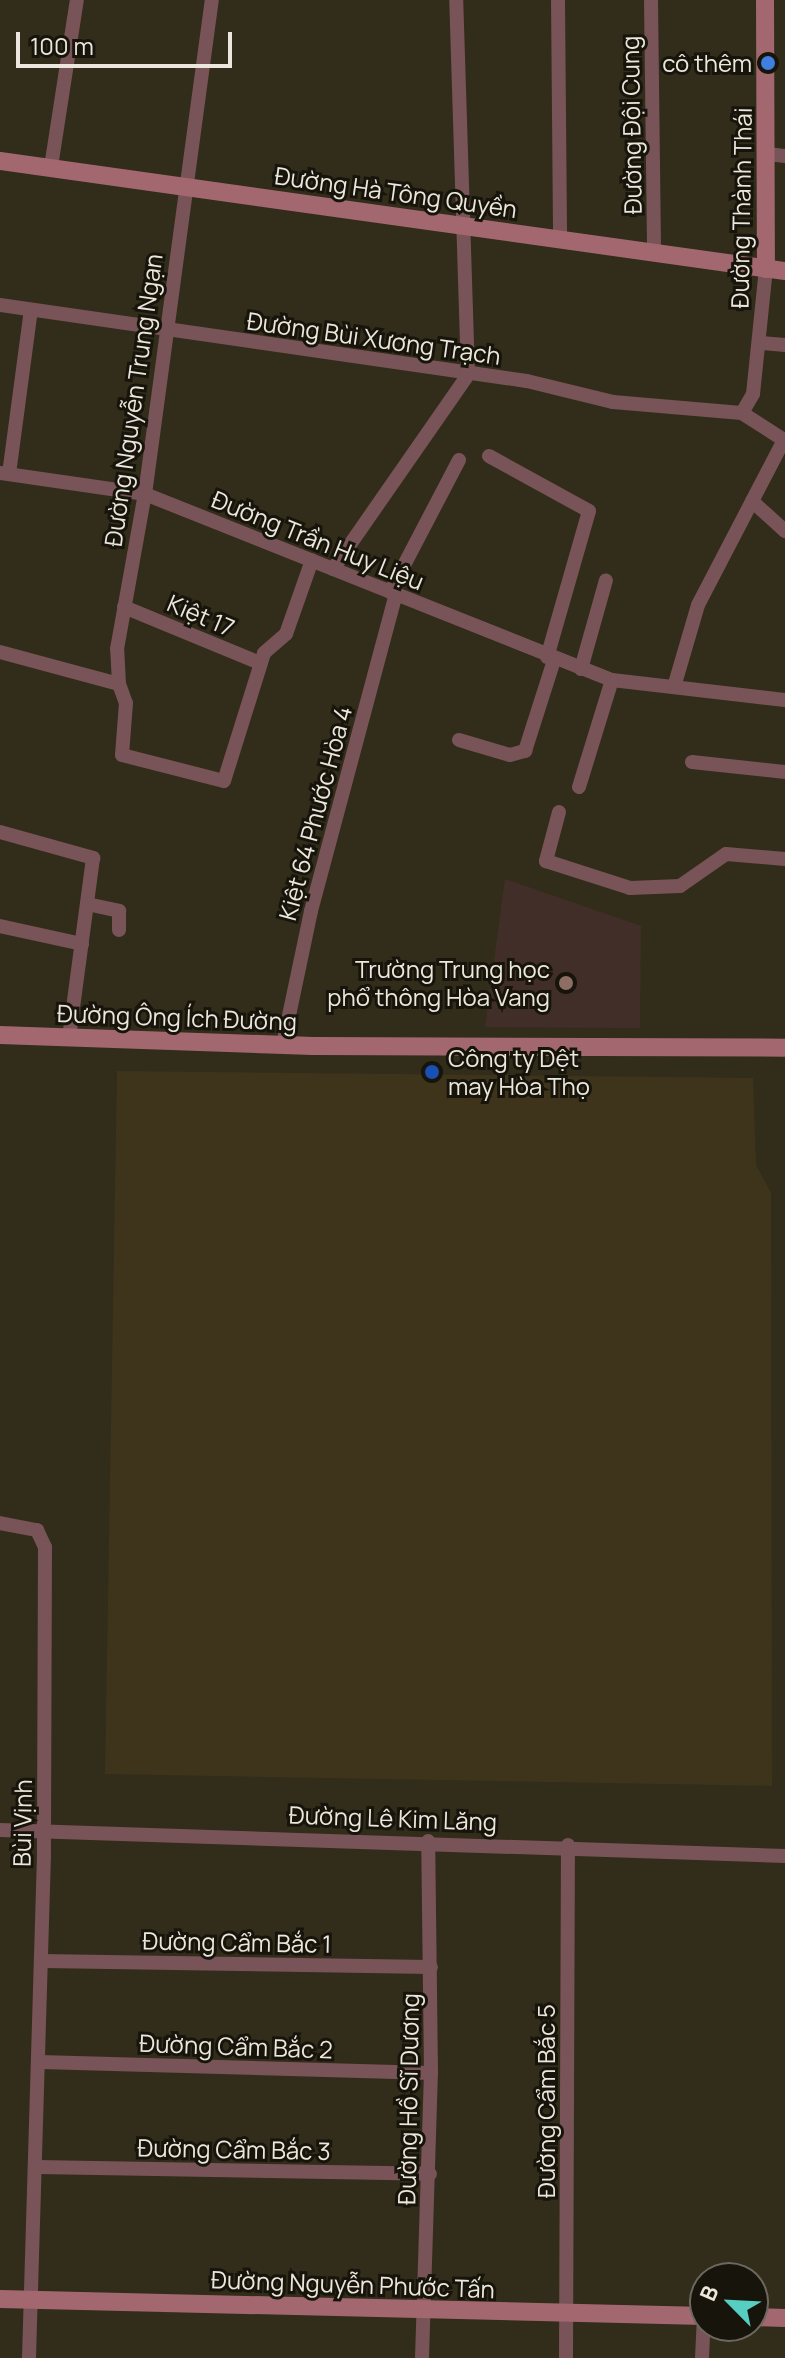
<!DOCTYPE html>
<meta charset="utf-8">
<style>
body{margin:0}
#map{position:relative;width:785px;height:2358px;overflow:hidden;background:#322c1a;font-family:Manrope,sans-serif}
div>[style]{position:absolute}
.built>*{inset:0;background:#3e341c}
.education>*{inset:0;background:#422e29}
.street>*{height:14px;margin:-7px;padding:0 7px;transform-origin:7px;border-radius:7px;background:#785357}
.secondary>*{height:18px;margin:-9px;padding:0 9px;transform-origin:9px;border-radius:9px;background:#a3686f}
.dots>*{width:22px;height:22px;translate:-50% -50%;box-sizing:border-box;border:4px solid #17140c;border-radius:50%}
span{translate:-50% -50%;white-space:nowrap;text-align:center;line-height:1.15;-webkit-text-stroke:6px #17140c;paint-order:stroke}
.poi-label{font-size:24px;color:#ebe7dc}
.right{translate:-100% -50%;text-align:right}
.left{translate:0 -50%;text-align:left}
.street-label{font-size:24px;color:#ebe7dc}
.north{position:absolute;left:689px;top:2262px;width:80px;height:80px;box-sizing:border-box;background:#17140c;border:2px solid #6c685f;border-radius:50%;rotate:294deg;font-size:22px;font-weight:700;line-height:32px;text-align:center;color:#ebe7dc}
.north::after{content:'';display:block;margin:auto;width:28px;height:36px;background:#57cec2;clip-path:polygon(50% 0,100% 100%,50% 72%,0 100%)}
.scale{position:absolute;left:16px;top:32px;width:216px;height:36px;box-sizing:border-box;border:4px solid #ebe7dc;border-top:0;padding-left:10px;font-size:24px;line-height:28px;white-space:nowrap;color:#ebe7dc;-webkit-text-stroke:6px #17140c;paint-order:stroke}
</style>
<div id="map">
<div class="built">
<div style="clip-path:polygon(117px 1071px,753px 1078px,756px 1165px,771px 1193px,772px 1786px,105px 1774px)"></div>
</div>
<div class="education">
<div style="clip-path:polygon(505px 879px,641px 926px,640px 1028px,485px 1027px)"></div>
</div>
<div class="street">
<div style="left:558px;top:0;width:239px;rotate:89.5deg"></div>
<div style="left:651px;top:0;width:250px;rotate:89.3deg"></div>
<div style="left:768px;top:154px;width:17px;rotate:7deg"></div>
<div style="left:51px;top:167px;width:169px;rotate:-81.2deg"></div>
<div style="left:0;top:305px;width:532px;rotate:8.21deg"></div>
<div style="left:527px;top:381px;width:89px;rotate:13.7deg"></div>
<div style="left:613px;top:402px;width:129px;rotate:4.9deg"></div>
<div style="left:761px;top:343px;width:24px;rotate:5deg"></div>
<div style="left:742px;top:413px;width:22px;rotate:-60deg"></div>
<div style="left:753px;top:394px;width:126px;rotate:-84.1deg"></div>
<div style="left:489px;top:456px;width:114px;rotate:28.8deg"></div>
<div style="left:589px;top:511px;width:152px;rotate:106deg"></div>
<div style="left:0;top:473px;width:147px;rotate:8.2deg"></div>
<div style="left:145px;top:494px;width:503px;rotate:21.72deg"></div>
<div style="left:612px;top:680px;width:174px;rotate:6.6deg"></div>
<div style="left:9px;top:474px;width:165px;rotate:-82.4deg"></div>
<div style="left:752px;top:501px;width:45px;rotate:42.3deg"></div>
<div style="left:333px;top:569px;width:236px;rotate:-55.2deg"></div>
<div style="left:468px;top:375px;width:375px;rotate:-91.8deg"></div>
<div style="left:390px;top:592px;width:149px;rotate:-62.4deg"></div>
<div style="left:124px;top:607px;width:147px;rotate:22.4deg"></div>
<div style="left:0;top:652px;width:123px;rotate:15.1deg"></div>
<div style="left:119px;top:684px;width:35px;rotate:-93deg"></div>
<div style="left:117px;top:649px;width:158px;rotate:-79.8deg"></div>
<div style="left:145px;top:494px;width:499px;rotate:-82.3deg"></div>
<div style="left:581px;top:669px;width:92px;rotate:-74.3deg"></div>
<div style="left:119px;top:684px;width:20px;rotate:70deg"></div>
<div style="left:126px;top:703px;width:52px;rotate:94.4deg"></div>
<div style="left:122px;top:755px;width:105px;rotate:14.3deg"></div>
<div style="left:224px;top:781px;width:134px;rotate:-72.6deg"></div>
<div style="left:264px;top:653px;width:29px;rotate:-41deg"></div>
<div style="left:286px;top:634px;width:78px;rotate:-70.6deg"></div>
<div style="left:674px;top:687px;width:85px;rotate:-73.7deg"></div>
<div style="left:698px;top:605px;width:186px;rotate:-62.5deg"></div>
<div style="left:784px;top:440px;width:50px;rotate:-147.3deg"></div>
<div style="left:459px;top:740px;width:53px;rotate:16.4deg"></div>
<div style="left:510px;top:755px;width:16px;rotate:-15deg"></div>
<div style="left:525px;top:751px;width:96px;rotate:-72.3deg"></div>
<div style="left:692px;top:762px;width:94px;rotate:6.1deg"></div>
<div style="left:579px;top:787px;width:112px;rotate:-72.9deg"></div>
<div style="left:559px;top:812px;width:51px;rotate:104.9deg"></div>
<div style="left:546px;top:861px;width:88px;rotate:17.8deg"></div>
<div style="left:630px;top:888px;width:50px;rotate:-2.3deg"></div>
<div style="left:680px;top:886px;width:56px;rotate:-34.8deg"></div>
<div style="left:726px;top:854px;width:59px;rotate:4.8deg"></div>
<div style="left:0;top:832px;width:97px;rotate:15.6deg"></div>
<div style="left:93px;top:858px;width:181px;rotate:97.6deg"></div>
<div style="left:87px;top:904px;width:33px;rotate:12deg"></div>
<div style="left:119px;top:911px;width:19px;rotate:90deg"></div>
<div style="left:0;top:926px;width:84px;rotate:12.4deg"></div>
<div style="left:283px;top:1044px;width:136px;rotate:-78.1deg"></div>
<div style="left:311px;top:911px;width:328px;rotate:-75deg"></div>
<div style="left:0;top:1523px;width:38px;rotate:11deg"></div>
<div style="left:37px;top:1530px;width:19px;rotate:65deg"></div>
<div style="left:45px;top:1547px;width:308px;rotate:90.2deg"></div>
<div style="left:44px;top:1855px;width:503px;rotate:91.71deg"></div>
<div style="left:0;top:1830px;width:785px;rotate:1.9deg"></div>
<div style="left:42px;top:1961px;width:389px;rotate:0.9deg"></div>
<div style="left:40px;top:2062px;width:391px;rotate:1.6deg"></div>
<div style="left:37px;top:2167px;width:393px;rotate:1deg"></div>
<div style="left:422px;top:2358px;width:285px;rotate:-88.2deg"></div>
<div style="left:431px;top:2073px;width:232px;rotate:-90.7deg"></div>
<div style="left:566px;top:2358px;width:513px;rotate:-89.78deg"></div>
<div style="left:702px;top:2358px;width:42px;rotate:-87.3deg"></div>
</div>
<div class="secondary">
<div style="left:765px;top:0;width:269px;rotate:89.8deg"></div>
<div style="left:0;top:161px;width:793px;rotate:7.98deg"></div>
<div style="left:0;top:1035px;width:313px;rotate:2deg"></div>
<div style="left:313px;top:1046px;width:472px;rotate:0.2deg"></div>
<div style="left:0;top:2299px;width:705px;rotate:1.38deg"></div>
<div style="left:753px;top:2317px;width:32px;rotate:2deg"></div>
</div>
<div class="dots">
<div style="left:768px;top:63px;background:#3f7fe0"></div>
<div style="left:566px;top:983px;background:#8d6e63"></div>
<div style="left:432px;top:1072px;background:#1a4fb4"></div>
</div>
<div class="poi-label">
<span class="right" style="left:752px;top:63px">cô thêm</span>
<span class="right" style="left:550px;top:983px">Trường Trung học<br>phổ thông Hòa Vang</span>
<span class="left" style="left:448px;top:1072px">Công ty Dệt<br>may Hòa Thọ</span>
</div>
<div class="street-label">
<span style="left:631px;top:125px;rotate:-91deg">Đường Đội Cung</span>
<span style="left:396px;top:192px;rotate:8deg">Đường Hà Tông Quyền</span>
<span style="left:741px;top:208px;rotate:-89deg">Đường Thành Thái</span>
<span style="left:374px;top:338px;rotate:8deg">Đường Bùi Xương Trạch</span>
<span style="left:133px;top:400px;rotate:-82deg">Đường Nguyễn Trung Ngạn</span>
<span style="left:318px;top:540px;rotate:22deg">Đường Trần Huy Liệu</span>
<span style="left:201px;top:615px;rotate:23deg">Kiệt 17</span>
<span style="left:315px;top:813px;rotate:-75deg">Kiệt 64 Phước Hòa 4</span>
<span style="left:177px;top:1017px;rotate:2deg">Đường Ông Ích Đường</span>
<span style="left:393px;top:1818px;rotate:2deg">Đường Lê Kim Lăng</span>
<span style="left:22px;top:1823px;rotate:-89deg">Bùi Vịnh</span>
<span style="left:237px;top:1942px;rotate:1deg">Đường Cẩm Bắc 1</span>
<span style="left:236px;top:2046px;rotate:2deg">Đường Cẩm Bắc 2</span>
<span style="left:408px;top:2099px;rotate:-89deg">Đường Hồ Sĩ Dương</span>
<span style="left:546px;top:2101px;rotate:-90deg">Đường Cẩm Bắc 5</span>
<span style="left:234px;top:2149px;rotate:1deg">Đường Cẩm Bắc 3</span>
<span style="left:353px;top:2284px;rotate:2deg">Đường Nguyễn Phước Tấn</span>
</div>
<div class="north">B</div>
<div class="scale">100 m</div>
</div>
